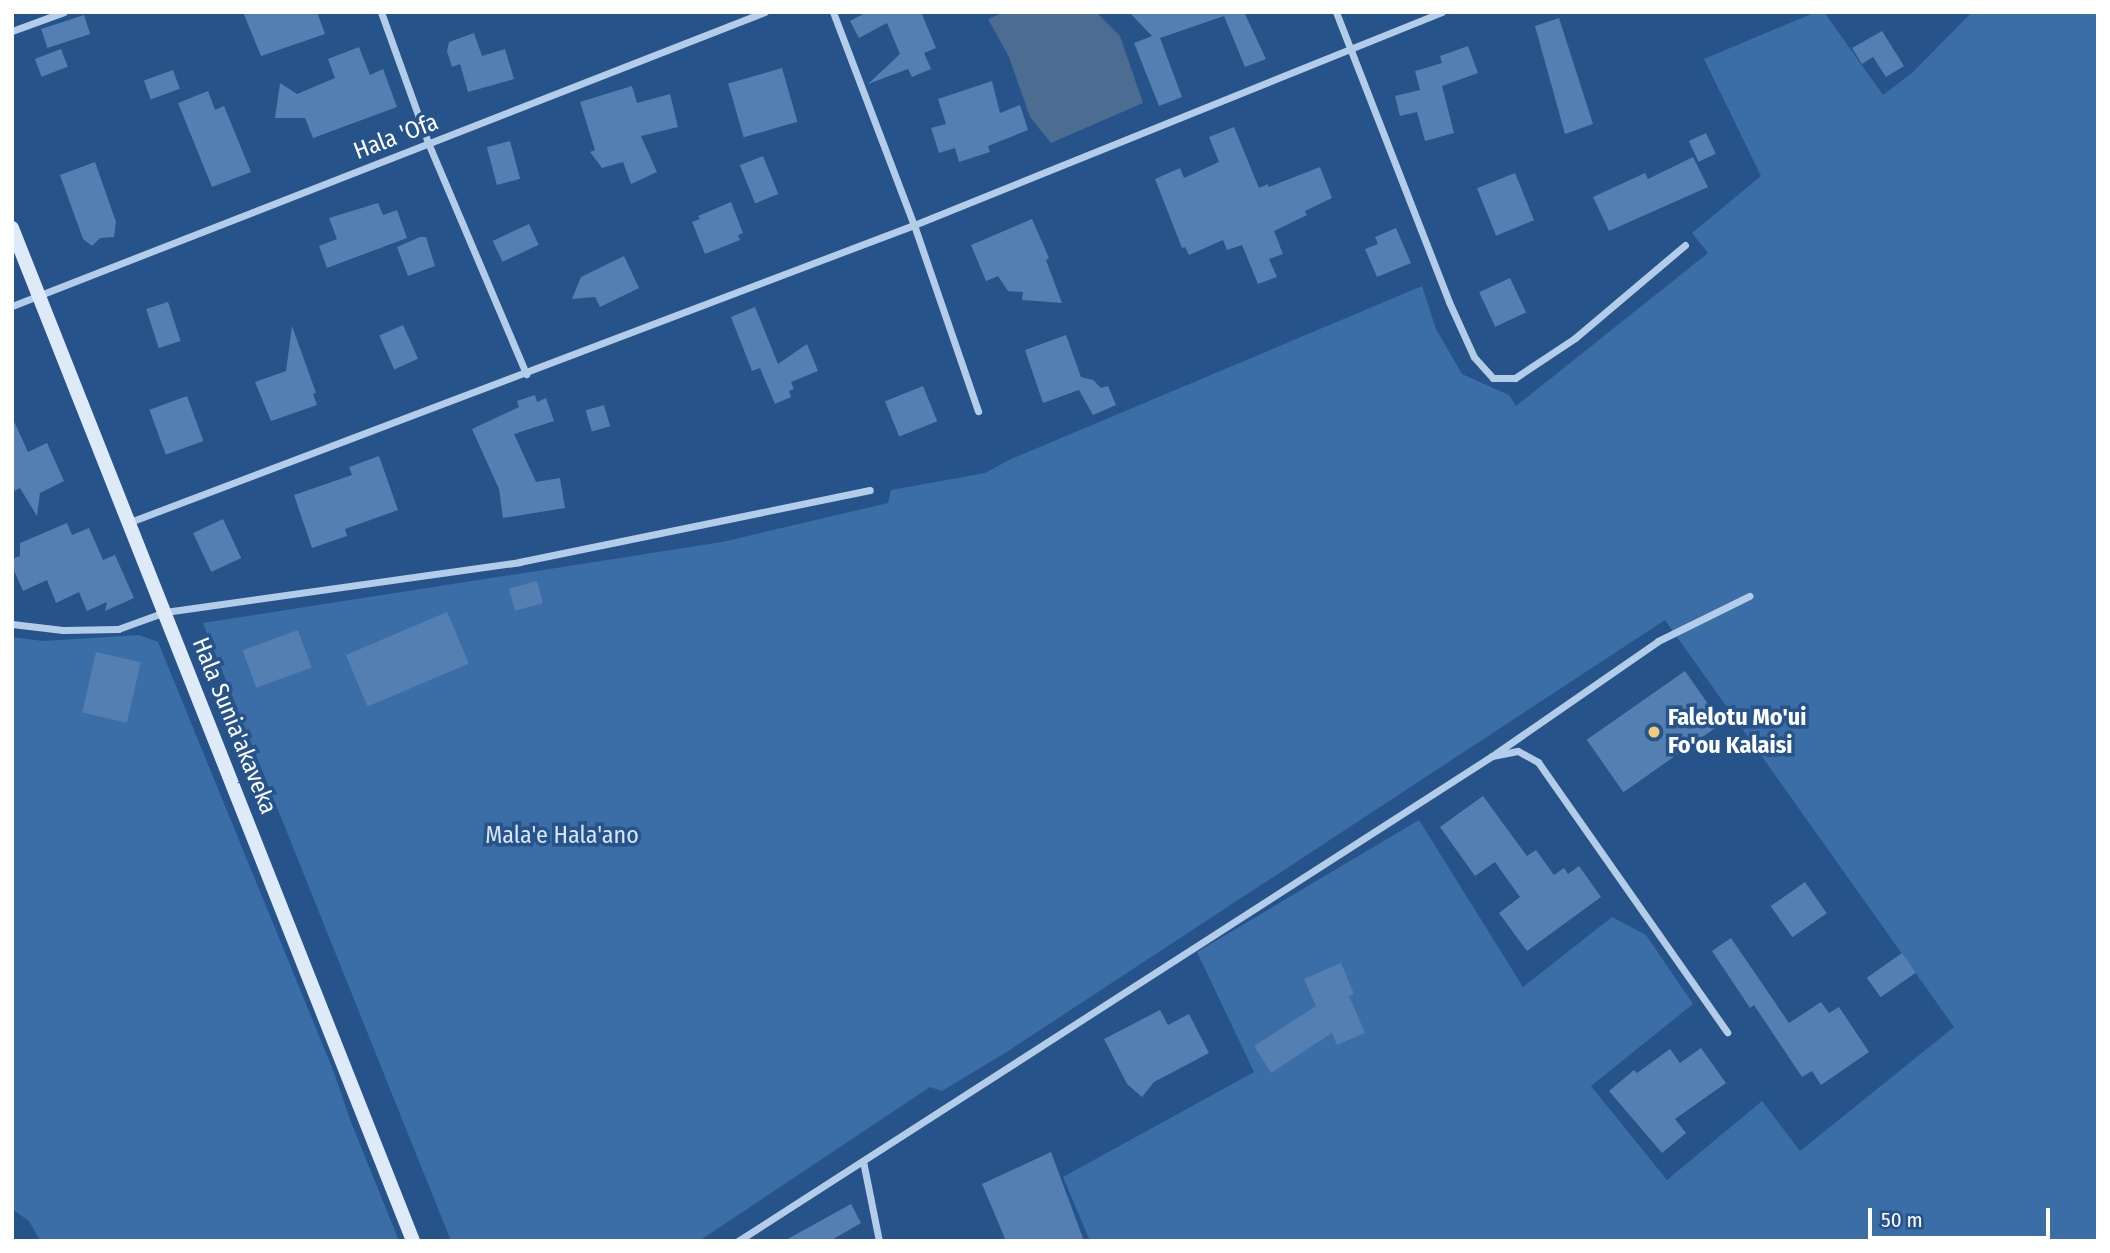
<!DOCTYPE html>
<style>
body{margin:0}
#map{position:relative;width:2110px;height:1253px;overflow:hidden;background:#265389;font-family:"Fira Sans Condensed",sans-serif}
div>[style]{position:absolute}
.green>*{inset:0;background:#3b6da6}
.water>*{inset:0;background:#4c6c92}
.building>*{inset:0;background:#537fb2;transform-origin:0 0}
.street>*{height:7px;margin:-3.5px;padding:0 3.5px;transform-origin:3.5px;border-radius:3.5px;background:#b3cde9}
.secondary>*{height:14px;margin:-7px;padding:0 7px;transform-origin:7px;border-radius:7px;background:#deeaf8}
.dots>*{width:19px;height:19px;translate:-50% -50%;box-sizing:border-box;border:4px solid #265389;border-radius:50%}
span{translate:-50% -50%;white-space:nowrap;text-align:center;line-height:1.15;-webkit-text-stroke:7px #265389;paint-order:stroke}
.street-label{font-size:24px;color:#fff}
.poi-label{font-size:24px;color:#fff;font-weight:700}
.left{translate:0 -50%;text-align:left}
.park-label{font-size:24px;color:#d7e6f7}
.frame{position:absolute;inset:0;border:14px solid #fff;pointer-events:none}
.scale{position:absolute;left:1868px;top:1208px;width:182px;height:32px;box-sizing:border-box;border:4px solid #fff;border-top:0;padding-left:9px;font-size:21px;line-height:24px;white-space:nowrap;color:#fff;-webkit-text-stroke:5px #265389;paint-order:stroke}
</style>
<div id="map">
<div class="green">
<div style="clip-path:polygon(1816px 12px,1824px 12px,1883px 95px,1913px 72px,1972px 12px,2098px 12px,2098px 1241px,1090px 1241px,1063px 1177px,1254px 1072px,1197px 952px,1419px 820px,1523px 987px,1612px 917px,1646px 935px,1693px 1004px,1591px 1086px,1667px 1180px,1762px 1101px,1800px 1151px,1954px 1027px,1665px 620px,1005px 1053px,942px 1091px,930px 1087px,699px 1241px,451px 1241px,203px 623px,722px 542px,888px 503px,891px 490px,985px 473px,1009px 460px,1422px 286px,1436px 329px,1462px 374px,1509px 395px,1516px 406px,1708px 253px,1692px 233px,1761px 176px,1704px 59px)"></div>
<div style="clip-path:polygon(139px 635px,158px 642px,333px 1070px,351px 1122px,399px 1241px,40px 1241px,29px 1221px,12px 1209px,12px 637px,43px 641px)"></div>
</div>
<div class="water">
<div style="clip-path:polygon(1005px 12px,1096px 12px,1120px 36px,1143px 103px,1051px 143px,1030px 117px,1009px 57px,988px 19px)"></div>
</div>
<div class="building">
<div style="clip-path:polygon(243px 12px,317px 12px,325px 34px,261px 56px)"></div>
<div style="clip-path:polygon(867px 12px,921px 12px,936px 48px,924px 53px,931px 69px,912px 77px,908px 69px,868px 84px,900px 54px,887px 23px,859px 38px,850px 21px)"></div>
<div style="clip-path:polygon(1129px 12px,1244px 12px,1266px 59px,1245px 67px,1224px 16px,1160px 38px,1182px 97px,1159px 106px,1134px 43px,1152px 36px)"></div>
<div style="left:84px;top:15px;width:20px;height:45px;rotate:72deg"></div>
<div style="clip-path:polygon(1559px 18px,1593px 124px,1565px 134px,1535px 26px)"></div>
<div style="clip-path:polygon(1882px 31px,1904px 66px,1886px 77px,1873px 57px,1862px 64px,1852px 48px)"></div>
<div style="clip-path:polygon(474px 33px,482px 56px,505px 49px,514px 79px,468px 92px,460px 64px,452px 67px,447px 51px,449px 42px)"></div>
<div style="clip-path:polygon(1468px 46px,1478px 73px,1442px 86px,1454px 133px,1425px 141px,1417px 112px,1400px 116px,1395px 96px,1420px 90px,1415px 71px,1442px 63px,1440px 56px)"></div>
<div style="clip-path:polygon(359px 47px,370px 75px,383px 69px,397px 107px,313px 138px,305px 118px,275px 118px,280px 83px,297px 94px,335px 78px,328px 59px)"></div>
<div style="left:61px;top:49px;width:19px;height:28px;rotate:69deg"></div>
<div style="left:782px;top:68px;width:56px;height:56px;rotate:74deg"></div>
<div style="left:173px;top:70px;width:20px;height:31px;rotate:70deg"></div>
<div style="clip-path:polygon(992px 81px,1000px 113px,1020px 105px,1028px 130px,988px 146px,990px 152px,959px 162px,955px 148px,939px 153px,931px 128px,946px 124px,938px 99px)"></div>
<div style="clip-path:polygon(632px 86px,637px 103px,670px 94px,678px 127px,641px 136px,657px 172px,631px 184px,623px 162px,602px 168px,590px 152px,595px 150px,580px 102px)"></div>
<div style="clip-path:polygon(208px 91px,215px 110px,224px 106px,251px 172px,212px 187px,178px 103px)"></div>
<div style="clip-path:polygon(1234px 127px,1259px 188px,1268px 184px,1269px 187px,1320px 167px,1332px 198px,1305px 211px,1307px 215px,1274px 231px,1283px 254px,1269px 259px,1277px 277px,1258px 284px,1242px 245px,1227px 250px,1223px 240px,1189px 255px,1185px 247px,1182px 248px,1155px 179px,1180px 168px,1184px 178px,1219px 162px,1209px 137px)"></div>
<div style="left:1706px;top:133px;width:23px;height:19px;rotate:65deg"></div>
<div style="left:510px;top:141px;width:39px;height:24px;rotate:75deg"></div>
<div style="left:763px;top:156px;width:41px;height:25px;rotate:68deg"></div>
<div style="clip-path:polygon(1693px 157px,1708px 187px,1609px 231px,1593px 197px,1645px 173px,1648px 179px)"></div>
<div style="clip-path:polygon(95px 162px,116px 222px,114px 237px,100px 238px,92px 246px,83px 239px,60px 175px)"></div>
<div style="left:1515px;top:173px;width:51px;height:41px;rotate:68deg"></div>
<div style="clip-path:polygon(731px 202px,743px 233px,738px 235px,740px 240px,705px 254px,692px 222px,700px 219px,698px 216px)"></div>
<div style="clip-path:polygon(378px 203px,383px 215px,397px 210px,407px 238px,327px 268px,319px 246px,337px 239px,329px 218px)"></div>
<div style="clip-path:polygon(1032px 219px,1049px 258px,1046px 260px,1062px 303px,1022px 300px,1023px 292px,1008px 291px,998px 276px,986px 281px,971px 245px)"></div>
<div style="left:529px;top:224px;width:23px;height:40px;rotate:65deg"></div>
<div style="clip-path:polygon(1396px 228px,1411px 263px,1377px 277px,1365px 249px,1378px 244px,1375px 237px)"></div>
<div style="clip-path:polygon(420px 237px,426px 237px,435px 266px,408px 276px,397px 247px)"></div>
<div style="clip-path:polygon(624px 256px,639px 288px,600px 307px,595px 297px,572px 299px,581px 277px)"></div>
<div style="left:1510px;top:278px;width:38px;height:34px;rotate:65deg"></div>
<div style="left:168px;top:302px;width:41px;height:23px;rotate:72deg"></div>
<div style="clip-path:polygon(755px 307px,778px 364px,807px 344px,818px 371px,791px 382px,794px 389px,789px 391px,791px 397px,775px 404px,760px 368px,752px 371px,731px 317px)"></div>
<div style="left:403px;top:325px;width:37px;height:26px;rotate:66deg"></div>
<div style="clip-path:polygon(292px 326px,316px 393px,313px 394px,317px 405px,271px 421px,255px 382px,286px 371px)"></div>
<div style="clip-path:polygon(1066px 335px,1081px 377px,1093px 380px,1101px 388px,1108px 386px,1116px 405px,1093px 415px,1079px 390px,1043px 403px,1025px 350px)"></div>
<div style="left:923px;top:386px;width:38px;height:41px;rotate:68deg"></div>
<div style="clip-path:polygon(535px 395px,537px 402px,546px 398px,554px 421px,514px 434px,536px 482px,560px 478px,565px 508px,503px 518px,499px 489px,472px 429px,519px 407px,517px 401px)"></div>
<div style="left:187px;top:396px;width:48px;height:40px;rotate:70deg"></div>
<div style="left:604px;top:405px;width:22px;height:19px;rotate:74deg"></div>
<div style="clip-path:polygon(12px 417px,28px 452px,47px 443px,64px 481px,40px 493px,37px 516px,20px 488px,12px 492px)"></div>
<div style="clip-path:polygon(379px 456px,398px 510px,345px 529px,347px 536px,312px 548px,294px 495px,352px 475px,349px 467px)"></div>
<div style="left:223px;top:519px;width:43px;height:33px;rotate:65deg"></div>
<div style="clip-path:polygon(67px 523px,72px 535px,89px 528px,103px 560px,115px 555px,134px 598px,105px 611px,107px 602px,87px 611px,79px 592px,56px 603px,47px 580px,23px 591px,12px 566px,12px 559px,20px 556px,20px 543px)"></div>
<div style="left:537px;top:581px;width:23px;height:29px;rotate:75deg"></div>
<div style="left:447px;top:612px;width:56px;height:110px;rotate:67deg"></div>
<div style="left:298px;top:630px;width:40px;height:59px;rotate:70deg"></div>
<div style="left:96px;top:652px;width:46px;height:62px;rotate:13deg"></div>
<div style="left:1685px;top:671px;width:64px;height:120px;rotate:55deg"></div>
<div style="clip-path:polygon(1483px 796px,1527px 856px,1536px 850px,1554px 875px,1564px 868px,1568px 874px,1579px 866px,1601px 897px,1527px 951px,1499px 913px,1520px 897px,1495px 862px,1475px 876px,1440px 827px)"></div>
<div style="left:1805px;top:882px;width:38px;height:42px;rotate:55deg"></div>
<div style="clip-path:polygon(1731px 938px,1789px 1023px,1821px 1002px,1829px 1013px,1839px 1007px,1869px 1052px,1821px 1085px,1812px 1071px,1802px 1077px,1754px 1005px,1750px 1008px,1712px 951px)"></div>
<div style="left:1902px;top:953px;width:24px;height:43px;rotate:55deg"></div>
<div style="clip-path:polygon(1341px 963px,1354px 994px,1349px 996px,1365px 1033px,1337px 1045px,1332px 1033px,1271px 1073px,1254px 1046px,1316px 1006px,1304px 979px)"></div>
<div style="clip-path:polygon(1160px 1010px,1168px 1025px,1189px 1014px,1209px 1053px,1154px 1082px,1142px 1097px,1127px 1084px,1104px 1039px)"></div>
<div style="clip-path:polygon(1701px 1048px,1726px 1083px,1675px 1119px,1686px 1133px,1662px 1153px,1609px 1091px,1634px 1070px,1637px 1073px,1670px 1049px,1680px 1063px)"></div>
<div style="clip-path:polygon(1051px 1152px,1084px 1241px,1006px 1241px,982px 1184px)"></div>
<div style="clip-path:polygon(851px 1204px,861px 1223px,830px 1241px,784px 1241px)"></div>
</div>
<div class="street">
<div style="left:381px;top:12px;width:141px;rotate:70.2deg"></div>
<div style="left:429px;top:145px;width:249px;rotate:67deg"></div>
<div style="left:833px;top:12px;width:228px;rotate:69.2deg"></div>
<div style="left:914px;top:225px;width:197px;rotate:71deg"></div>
<div style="left:1336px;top:12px;width:311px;rotate:68.7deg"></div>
<div style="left:1449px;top:302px;width:60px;rotate:65.6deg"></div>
<div style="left:1474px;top:357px;width:28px;rotate:48deg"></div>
<div style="left:1493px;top:378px;width:22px"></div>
<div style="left:1515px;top:378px;width:72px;rotate:-33.7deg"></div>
<div style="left:1575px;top:338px;width:144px;rotate:-40.2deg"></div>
<div style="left:12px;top:31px;width:55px;rotate:-20.1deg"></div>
<div style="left:12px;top:306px;width:808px;rotate:-21.33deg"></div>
<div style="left:130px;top:522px;width:838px;rotate:-20.75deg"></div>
<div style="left:914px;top:225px;width:569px;rotate:-21.97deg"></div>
<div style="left:12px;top:624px;width:51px;rotate:6.7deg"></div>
<div style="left:63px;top:630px;width:55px;rotate:-1deg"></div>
<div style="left:118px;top:629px;width:50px;rotate:-19.9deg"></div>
<div style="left:165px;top:612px;width:358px;rotate:-8deg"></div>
<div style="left:519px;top:562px;width:358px;rotate:-11.6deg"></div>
<div style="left:1495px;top:754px;width:198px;rotate:-34.7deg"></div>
<div style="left:1658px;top:641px;width:102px;rotate:-26.3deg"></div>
<div style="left:863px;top:1161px;width:82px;rotate:78.7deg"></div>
<div style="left:738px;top:1241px;width:897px;rotate:-32.75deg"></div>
<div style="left:1492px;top:756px;width:26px;rotate:-11deg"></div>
<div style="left:1518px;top:751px;width:23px;rotate:29deg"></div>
<div style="left:1538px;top:762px;width:330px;rotate:55deg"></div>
</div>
<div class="secondary">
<div style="left:12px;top:228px;width:1089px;rotate:68.4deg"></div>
</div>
<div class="dots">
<div style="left:1654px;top:732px;background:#f2cd78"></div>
</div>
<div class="street-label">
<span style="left:396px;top:137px;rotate:-21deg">Hala 'Ofa</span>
<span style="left:234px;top:726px;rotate:68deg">Hala Sunia'akaveka</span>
</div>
<div class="poi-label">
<span class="left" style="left:1668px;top:732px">Falelotu Mo'ui<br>Fo'ou Kalaisi</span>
</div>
<div class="park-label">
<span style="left:562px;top:836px">Mala'e Hala'ano</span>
</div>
<div class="frame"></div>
<div class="scale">50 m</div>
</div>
